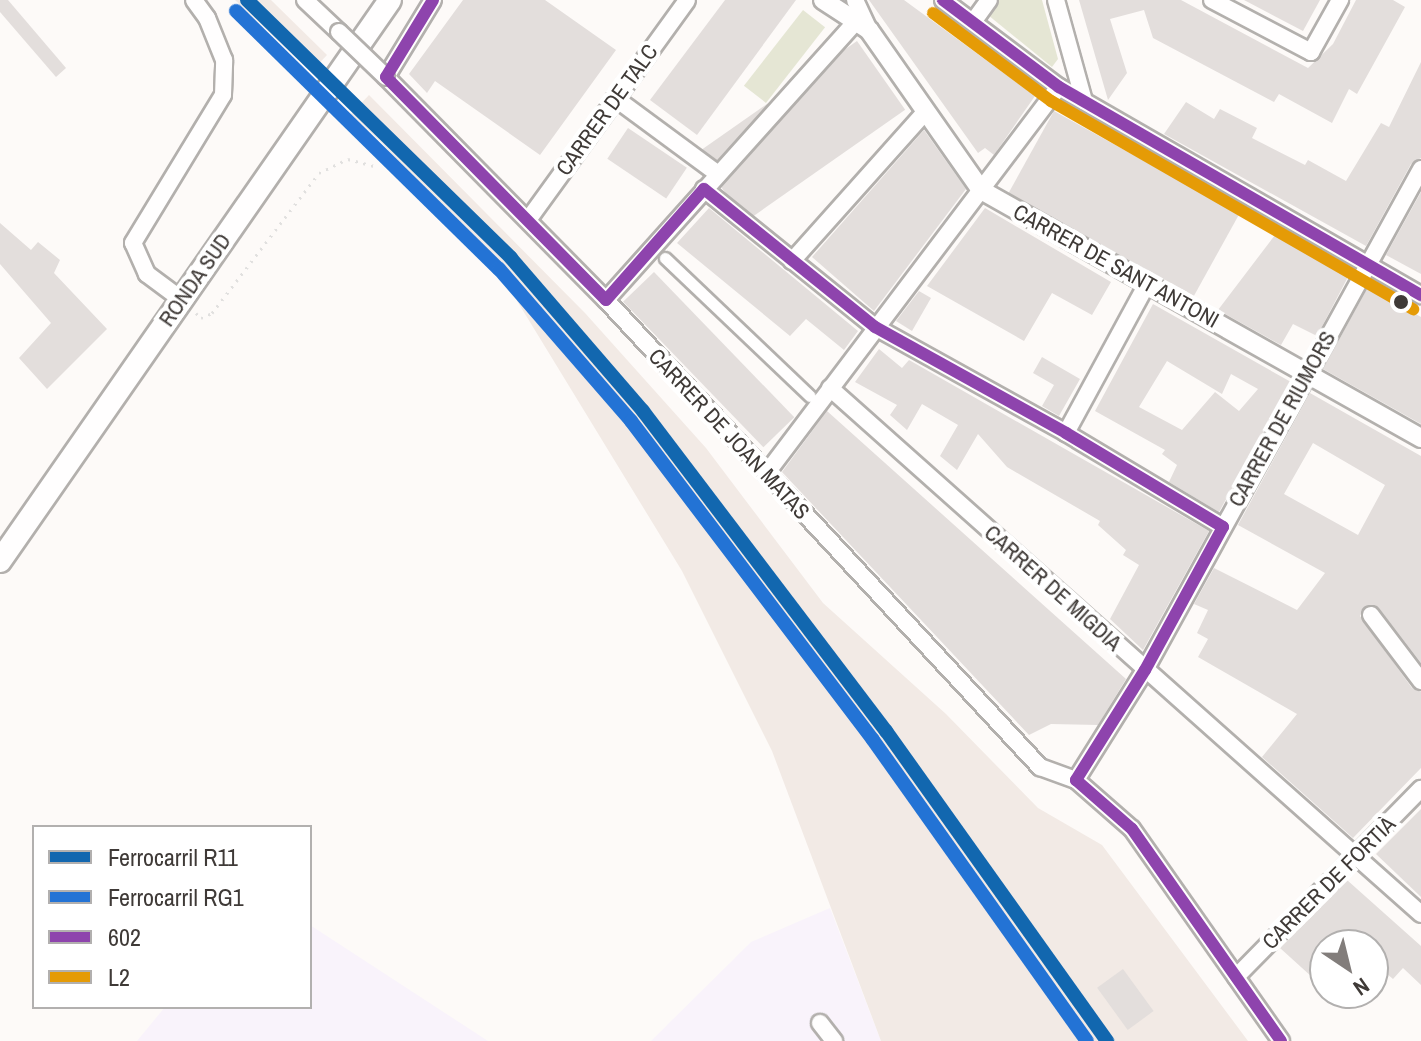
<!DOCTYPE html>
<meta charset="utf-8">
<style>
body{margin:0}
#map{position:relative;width:1421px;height:1041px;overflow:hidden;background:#fdfaf8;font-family:"Archivo Narrow",sans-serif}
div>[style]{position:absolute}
.industrial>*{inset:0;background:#f9f3fb}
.built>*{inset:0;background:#f2eae5}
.green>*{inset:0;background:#e5e6d4;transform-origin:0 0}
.building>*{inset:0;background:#e3dedc;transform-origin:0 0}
.path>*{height:3px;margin-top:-1.5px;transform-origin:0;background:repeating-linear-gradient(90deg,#e1e0df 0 2px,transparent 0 8px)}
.roads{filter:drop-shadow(2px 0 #b3b0ad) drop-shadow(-2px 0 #b3b0ad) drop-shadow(0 2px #b3b0ad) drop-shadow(0 -2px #b3b0ad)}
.pedestrian>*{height:11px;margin:-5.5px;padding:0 5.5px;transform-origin:5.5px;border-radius:5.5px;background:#fffefe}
.minor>*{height:16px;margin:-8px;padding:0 8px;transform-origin:8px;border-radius:8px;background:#fffefe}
.tertiary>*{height:18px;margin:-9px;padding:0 9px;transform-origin:9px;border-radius:9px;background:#fffefe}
.secondary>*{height:22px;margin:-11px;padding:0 11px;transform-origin:11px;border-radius:11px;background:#fffefe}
.bridges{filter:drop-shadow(2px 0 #b3b0ad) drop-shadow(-2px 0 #b3b0ad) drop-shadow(0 2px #b3b0ad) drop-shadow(0 -2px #b3b0ad)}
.minor-bridge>*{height:16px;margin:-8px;padding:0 8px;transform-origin:8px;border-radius:8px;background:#fffefe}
.bus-1>*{height:12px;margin:-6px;padding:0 6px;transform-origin:6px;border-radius:6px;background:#8e44ad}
.bus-2>*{height:12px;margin:-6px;padding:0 6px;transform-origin:6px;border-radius:6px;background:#e59b06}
.rail-1>*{height:14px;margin:-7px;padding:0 7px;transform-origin:7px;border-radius:7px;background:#1267af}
.rail-2>*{height:14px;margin:-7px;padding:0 7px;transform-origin:7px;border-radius:7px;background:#2373d5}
.dots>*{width:22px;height:22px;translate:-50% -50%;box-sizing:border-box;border:4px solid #fff;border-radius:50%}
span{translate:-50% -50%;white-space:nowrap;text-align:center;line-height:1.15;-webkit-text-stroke:8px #fff;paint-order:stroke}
.street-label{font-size:22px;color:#3f3a37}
.legend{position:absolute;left:32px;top:825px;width:280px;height:184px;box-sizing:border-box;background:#fff;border:2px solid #b2b0af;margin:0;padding:10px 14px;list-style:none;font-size:24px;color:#3f3a37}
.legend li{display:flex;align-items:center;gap:16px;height:40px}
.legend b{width:40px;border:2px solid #b2b0af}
.north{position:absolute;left:1309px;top:929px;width:80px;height:80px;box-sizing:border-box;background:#fff;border:2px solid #b2b0af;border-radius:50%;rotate:145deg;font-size:22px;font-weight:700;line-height:32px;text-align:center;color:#3f3a37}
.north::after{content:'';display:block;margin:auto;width:28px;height:36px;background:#827d7b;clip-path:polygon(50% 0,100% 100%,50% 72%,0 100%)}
</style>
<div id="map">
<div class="industrial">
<div style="clip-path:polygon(830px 908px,881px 1041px,651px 1041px,751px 942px)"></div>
<div style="clip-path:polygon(310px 925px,488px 1041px,137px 1041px,165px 1007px,310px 1007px)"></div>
</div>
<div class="built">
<div style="clip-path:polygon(235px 0,271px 0,327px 55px,311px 72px)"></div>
<div style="clip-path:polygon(369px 95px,585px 313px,706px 448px,823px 603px,946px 714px,1038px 808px,1102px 845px,1248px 1041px,881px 1041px,772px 751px,682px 571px,511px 291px,382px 143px,351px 114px)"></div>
</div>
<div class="green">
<div style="clip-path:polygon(998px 0,1042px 0,1058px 59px,1052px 67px,988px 15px)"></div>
<div style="left:803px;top:10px;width:28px;height:96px;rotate:38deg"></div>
</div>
<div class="building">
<div style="clip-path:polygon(0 0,8px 0,66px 68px,56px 77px,0 12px)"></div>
<div style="clip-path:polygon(463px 0,545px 0,616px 50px,540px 155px,435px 81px,427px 93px,409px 74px)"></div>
<div style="clip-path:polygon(725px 0,796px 0,697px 135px,650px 100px)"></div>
<div style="clip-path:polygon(869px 0,904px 0,1035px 96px,994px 155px,985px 148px,978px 153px)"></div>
<div style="clip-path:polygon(1079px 0,1181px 0,1308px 68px,1333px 44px,1356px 0,1393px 0,1405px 7px,1357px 94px,1349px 89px,1332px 123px,1279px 94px,1274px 102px,1153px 38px,1144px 10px,1110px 19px,1127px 73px,1108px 100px)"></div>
<div style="clip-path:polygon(1244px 0,1320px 0,1303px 31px)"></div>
<div style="left:857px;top:41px;width:84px;height:195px;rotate:55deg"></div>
<div style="clip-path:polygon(1421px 62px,1421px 158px,1411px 164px,1366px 246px,1164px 134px,1186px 102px,1214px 119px,1220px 109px,1257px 128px,1252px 138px,1305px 165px,1308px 160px,1346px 181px,1381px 123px,1389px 127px)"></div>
<div style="left:1054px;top:111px;width:212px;height:94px;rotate:29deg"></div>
<div style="left:628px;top:128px;width:71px;height:37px;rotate:34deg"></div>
<div style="clip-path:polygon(924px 130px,966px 189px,874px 311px,812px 257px)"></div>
<div style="clip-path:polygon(1421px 192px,1421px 274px,1386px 255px)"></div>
<div style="clip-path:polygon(709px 208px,858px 331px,844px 350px,806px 319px,790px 336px,677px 243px)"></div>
<div style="clip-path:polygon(985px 208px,1111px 282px,1092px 315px,1052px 293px,1024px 341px,927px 286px)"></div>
<div style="clip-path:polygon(0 223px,31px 250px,38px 242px,60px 260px,54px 273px,107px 329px,47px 389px,19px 358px,51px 323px,0 264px)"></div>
<div style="clip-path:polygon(1275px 235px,1349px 275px,1317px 336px,1293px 324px,1281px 345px,1218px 310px)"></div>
<div style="left:654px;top:272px;width:202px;height:43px;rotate:46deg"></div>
<div style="clip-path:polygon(1368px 287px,1421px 317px,1421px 424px,1323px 369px)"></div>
<div style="clip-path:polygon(919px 291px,931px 298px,912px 331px,896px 321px)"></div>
<div style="clip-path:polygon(evenodd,1153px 304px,1291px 382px,1219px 512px,1169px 482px,1177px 465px,1162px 454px,1165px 450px,1095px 411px,1153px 304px,1167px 361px,1222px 394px,1231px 374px,1258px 389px,1239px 411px,1215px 392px,1182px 430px,1139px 407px,1167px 361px)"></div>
<div style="clip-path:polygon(879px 349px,902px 368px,909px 360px,1209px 531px,1143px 650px,1110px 619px,1139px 565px,1123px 555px,1126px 550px,1098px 525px,1100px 521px,1007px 467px,978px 434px,957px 470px,940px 456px,958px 425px,922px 404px,907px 430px,890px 415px,897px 405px,855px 382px)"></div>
<div style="clip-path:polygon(1042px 357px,1080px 379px,1059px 416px,1042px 406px,1054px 385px,1033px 373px)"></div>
<div style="clip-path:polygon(evenodd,1310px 393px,1421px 456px,1421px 663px,1379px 608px,1365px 606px,1360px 616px,1412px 688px,1421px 692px,1421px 768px,1353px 838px,1262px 757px,1297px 714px,1198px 657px,1208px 639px,1197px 633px,1208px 610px,1194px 604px,1214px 568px,1297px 610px,1325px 573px,1238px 525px,1310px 393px,1313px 443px,1385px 485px,1358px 535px,1284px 494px,1313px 443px)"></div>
<div style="clip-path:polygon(827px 411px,1126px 679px,1098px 725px,1051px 724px,1029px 735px,782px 472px)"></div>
<div style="clip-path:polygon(1421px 809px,1421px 897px,1376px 854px)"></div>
<div style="clip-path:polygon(1347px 880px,1421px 946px,1421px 985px,1403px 968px,1393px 979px,1373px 962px,1373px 945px,1325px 945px,1325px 964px,1312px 977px,1280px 948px)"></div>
<div style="left:1123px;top:969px;width:52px;height:32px;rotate:54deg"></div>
</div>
<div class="path">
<div style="left:196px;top:313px;width:7px;rotate:45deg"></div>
<div style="left:201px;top:318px;width:12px;rotate:-24deg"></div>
<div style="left:212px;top:313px;width:176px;rotate:-52.6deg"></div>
<div style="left:319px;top:173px;width:32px;rotate:-26deg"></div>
<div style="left:348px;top:159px;width:27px;rotate:15deg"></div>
</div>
<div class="roads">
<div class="pedestrian">
<div style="left:665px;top:258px;width:200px;rotate:43.6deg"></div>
</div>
<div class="minor">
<div style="left:305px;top:0;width:47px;rotate:43.3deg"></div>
<div style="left:433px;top:0;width:90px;rotate:121.4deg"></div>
<div style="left:386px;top:77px;width:313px;rotate:45.4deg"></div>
<div style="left:606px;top:300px;width:638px;rotate:47.1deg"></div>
<div style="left:1040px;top:767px;width:38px;rotate:20deg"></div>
<div style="left:1076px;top:780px;width:74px;rotate:41.2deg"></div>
<div style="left:1132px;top:829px;width:259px;rotate:54.9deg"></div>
<div style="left:855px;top:0;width:33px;rotate:65deg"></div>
<div style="left:943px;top:0;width:145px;rotate:36.9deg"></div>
<div style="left:1059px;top:87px;width:418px;rotate:29.9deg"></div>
<div style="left:1056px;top:0;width:105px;rotate:74.5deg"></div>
<div style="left:1212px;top:0;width:112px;rotate:27.7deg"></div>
<div style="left:1311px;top:52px;width:60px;rotate:-60.9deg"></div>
<div style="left:973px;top:22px;width:27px;rotate:-54deg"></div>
<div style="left:615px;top:98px;width:128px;rotate:36.4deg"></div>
<div style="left:704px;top:189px;width:220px;rotate:38.9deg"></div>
<div style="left:875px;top:327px;width:218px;rotate:29deg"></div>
<div style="left:1066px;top:433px;width:183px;rotate:30.9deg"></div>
<div style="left:528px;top:220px;width:271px;rotate:-54.1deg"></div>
<div style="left:792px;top:261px;width:201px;rotate:-48.2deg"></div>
<div style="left:182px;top:300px;width:44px;rotate:-143.4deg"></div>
<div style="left:147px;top:274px;width:34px;rotate:-114deg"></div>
<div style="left:133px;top:243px;width:173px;rotate:-58.7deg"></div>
<div style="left:223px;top:95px;width:35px;rotate:-88deg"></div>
<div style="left:224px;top:60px;width:45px;rotate:-112deg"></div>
<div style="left:207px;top:18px;width:22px;rotate:-126deg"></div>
<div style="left:606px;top:300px;width:373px;rotate:-48.1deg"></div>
<div style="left:830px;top:388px;width:791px;rotate:41.67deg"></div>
<div style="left:1066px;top:433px;width:170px;rotate:-61.5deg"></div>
<div style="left:766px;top:474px;width:485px;rotate:-52.9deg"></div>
<div style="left:1371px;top:615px;width:83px;rotate:52.9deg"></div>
<div style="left:1076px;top:780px;width:130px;rotate:-57.9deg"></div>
<div style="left:1145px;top:670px;width:572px;rotate:-61.15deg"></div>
<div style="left:1236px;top:977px;width:264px;rotate:-45.5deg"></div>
<div style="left:820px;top:1023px;width:23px;rotate:52deg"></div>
</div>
<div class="tertiary">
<div style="left:823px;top:0;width:55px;rotate:33.1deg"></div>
<div style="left:869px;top:30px;width:195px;rotate:55deg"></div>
<div style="left:981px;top:190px;width:505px;rotate:29.41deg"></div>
</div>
<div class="secondary">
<div style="left:0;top:561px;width:683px;rotate:-55.19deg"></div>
</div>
</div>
<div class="bridges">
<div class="minor-bridge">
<div style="left:339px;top:32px;width:65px;rotate:43.8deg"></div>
</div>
</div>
<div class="bus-1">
<div style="left:433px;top:0;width:90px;rotate:121.4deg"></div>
<div style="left:386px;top:77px;width:313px;rotate:45.4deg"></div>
<div style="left:606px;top:300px;width:148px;rotate:-48.6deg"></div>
<div style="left:704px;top:189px;width:220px;rotate:38.9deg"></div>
<div style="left:875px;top:327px;width:218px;rotate:29deg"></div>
<div style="left:1066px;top:433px;width:183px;rotate:30.9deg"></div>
<div style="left:1223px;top:527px;width:163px;rotate:118.6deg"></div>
<div style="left:1145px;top:670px;width:130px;rotate:122.1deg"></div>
<div style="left:1076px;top:780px;width:74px;rotate:41.2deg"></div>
<div style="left:1132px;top:829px;width:259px;rotate:54.9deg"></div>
<div style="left:943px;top:0;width:145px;rotate:36.9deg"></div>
<div style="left:1059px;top:87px;width:418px;rotate:29.9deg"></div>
</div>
<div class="bus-2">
<div style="left:933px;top:13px;width:147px;rotate:36.7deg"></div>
<div style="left:1051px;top:101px;width:418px;rotate:29.9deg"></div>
</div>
<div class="rail-1">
<div style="left:247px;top:0;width:369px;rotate:44.3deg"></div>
<div style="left:511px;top:258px;width:202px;rotate:49.2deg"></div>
<div style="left:643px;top:411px;width:402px;rotate:52.8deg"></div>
<div style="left:886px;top:731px;width:381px;rotate:54.5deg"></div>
</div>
<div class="rail-2">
<div style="left:236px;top:11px;width:368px;rotate:44.5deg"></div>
<div style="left:499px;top:269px;width:201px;rotate:49deg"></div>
<div style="left:631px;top:421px;width:400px;rotate:52.8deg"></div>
<div style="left:873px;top:740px;width:369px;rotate:54.6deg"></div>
</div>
<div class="dots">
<div style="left:1401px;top:302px;background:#3f3a37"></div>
</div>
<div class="street-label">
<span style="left:607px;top:110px;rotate:-54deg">CARRER DE TALC</span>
<span style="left:1116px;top:266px;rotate:29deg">CARRER DE SANT ANTONI</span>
<span style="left:195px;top:280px;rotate:-55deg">RONDA SUD</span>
<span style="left:1282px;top:419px;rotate:-61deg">CARRER DE RIUMORS</span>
<span style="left:729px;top:434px;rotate:47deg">CARRER DE JOAN MATAS</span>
<span style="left:1053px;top:588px;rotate:42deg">CARRER DE MIGDIA</span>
<span style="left:1329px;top:883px;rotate:-45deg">CARRER DE FORTIÀ</span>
</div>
<ul class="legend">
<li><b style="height:10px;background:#1267af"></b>Ferrocarril R11</li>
<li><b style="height:10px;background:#2373d5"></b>Ferrocarril RG1</li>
<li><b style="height:10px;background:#8e44ad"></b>602</li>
<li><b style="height:10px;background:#e59b06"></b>L2</li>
</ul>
<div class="north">N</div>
</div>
